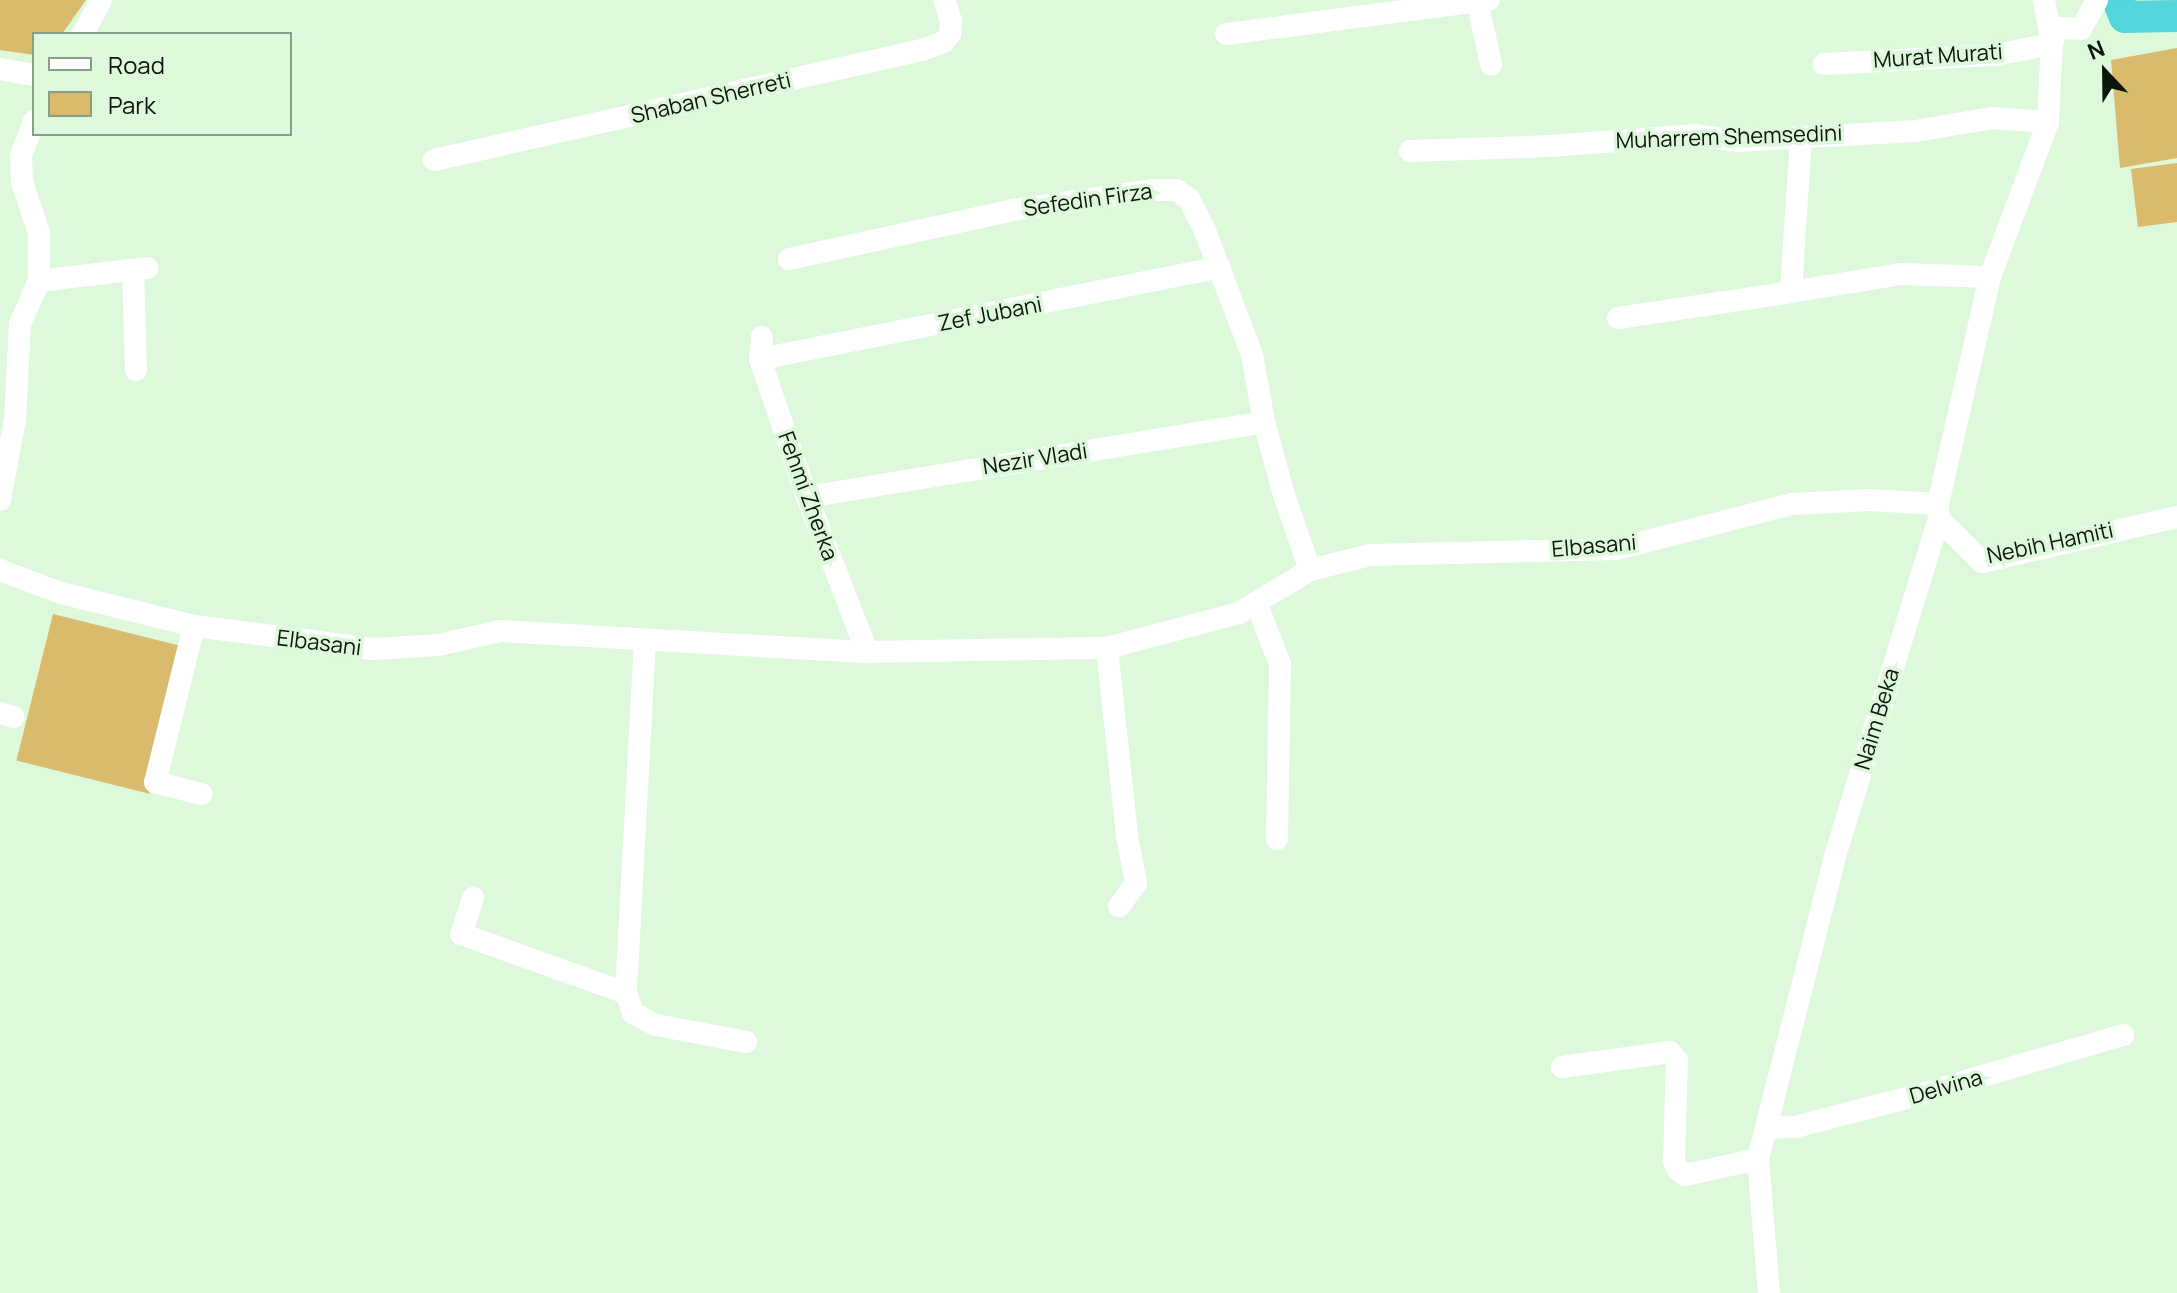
<!DOCTYPE html>
<style>
body{margin:0}
#map{position:relative;width:2177px;height:1293px;overflow:hidden;background:#ddf8db;font-family:Manrope,sans-serif}
div>[style]{position:absolute}
.green>*{inset:0;background:#dabb6d;transform-origin:0 0}
.river>*{height:32px;margin:-16px;padding:0 16px;transform-origin:16px;border-radius:16px;background:#54d5db}
.minor>*{height:22px;margin:-11px;padding:0 11px;transform-origin:11px;border-radius:11px;background:#fff}
span{translate:-50% -50%;white-space:nowrap;text-align:center;line-height:1.15;-webkit-text-stroke:7px #ddf8db;paint-order:stroke}
.street-label{font-size:22px;color:#0c160c}
.legend{position:absolute;left:32px;top:32px;width:260px;height:104px;box-sizing:border-box;background:#ddf8db;border:2px solid #899e88;margin:0;padding:10px 14px;list-style:none;font-size:24px;color:#0c160c}
.legend li{display:flex;align-items:center;gap:16px;height:40px}
.legend b{width:40px;border:2px solid #899e88}
.north{position:absolute;left:2065px;top:32px;width:80px;height:80px;-webkit-text-stroke:6px #ddf8db;paint-order:stroke;rotate:338deg;font-size:22px;font-weight:700;line-height:32px;text-align:center;color:#0c160c}
.north::after{content:'';display:block;margin:auto;width:28px;height:36px;background:#0c160c;clip-path:polygon(50% 0,100% 100%,50% 72%,0 100%)}
</style>
<div id="map">
<div class="green">
<div style="clip-path:polygon(0 0,86px 0,62px 34px,34px 34px,34px 55px,0 50px)"></div>
<div style="clip-path:polygon(2177px 48px,2177px 158px,2120px 168px,2111px 60px)"></div>
<div style="clip-path:polygon(2177px 163px,2177px 222px,2138px 227px,2131px 169px)"></div>
<div style="left:53px;top:614px;width:137px;height:151px;rotate:14deg"></div>
</div>
<div class="river">
<div style="left:2118px;top:0;width:18px;rotate:68deg"></div>
<div style="left:2125px;top:17px;width:52px;rotate:-1.1deg"></div>
</div>
<div class="minor">
<div style="left:1477px;top:0;width:66px;rotate:77.7deg"></div>
<div style="left:83px;top:34px;width:38px;rotate:-62deg"></div>
<div style="left:1226px;top:34px;width:265px;rotate:-7.4deg"></div>
<div style="left:1824px;top:64px;width:171px;rotate:-3deg"></div>
<div style="left:1995px;top:55px;width:58px;rotate:-10.9deg"></div>
<div style="left:2052px;top:44px;width:17px;rotate:-73deg"></div>
<div style="left:2057px;top:28px;width:24px;rotate:2deg"></div>
<div style="left:2081px;top:29px;width:33px;rotate:-61deg"></div>
<div style="left:0;top:69px;width:35px;rotate:10deg"></div>
<div style="left:1801px;top:137px;width:155px;rotate:93.7deg"></div>
<div style="left:1791px;top:292px;width:111px;rotate:-9.3deg"></div>
<div style="left:1901px;top:274px;width:89px;rotate:1.9deg"></div>
<div style="left:1410px;top:151px;width:140px;rotate:-2deg"></div>
<div style="left:1550px;top:146px;width:145px;rotate:-4.3deg"></div>
<div style="left:1695px;top:135px;width:42px;rotate:8.1deg"></div>
<div style="left:1737px;top:141px;width:178px;rotate:-3.2deg"></div>
<div style="left:1915px;top:131px;width:79px;rotate:-9.5deg"></div>
<div style="left:1993px;top:118px;width:55px;rotate:4.2deg"></div>
<div style="left:434px;top:160px;width:500px;rotate:-12.7deg"></div>
<div style="left:922px;top:50px;width:23px;rotate:-20deg"></div>
<div style="left:944px;top:42px;width:10px;rotate:-53deg"></div>
<div style="left:950px;top:34px;width:13px;rotate:-86deg"></div>
<div style="left:951px;top:21px;width:22px;rotate:-108deg"></div>
<div style="left:789px;top:259px;width:229px;rotate:-12.3deg"></div>
<div style="left:1013px;top:210px;width:140px;rotate:-8.2deg"></div>
<div style="left:1152px;top:190px;width:24px"></div>
<div style="left:1176px;top:190px;width:16px;rotate:35deg"></div>
<div style="left:1189px;top:199px;width:36px;rotate:63deg"></div>
<div style="left:1205px;top:231px;width:133px;rotate:69.2deg"></div>
<div style="left:1252px;top:355px;width:68px;rotate:79.8deg"></div>
<div style="left:1264px;top:422px;width:76px;rotate:74.7deg"></div>
<div style="left:1284px;top:495px;width:79px;rotate:70.9deg"></div>
<div style="left:133px;top:270px;width:100px;rotate:88.3deg"></div>
<div style="left:39px;top:281px;width:109px;rotate:-6.9deg"></div>
<div style="left:1618px;top:318px;width:175px;rotate:-8.5deg"></div>
<div style="left:762px;top:337px;width:22px;rotate:95deg"></div>
<div style="left:760px;top:359px;width:146px;rotate:71.2deg"></div>
<div style="left:807px;top:497px;width:166px;rotate:68.8deg"></div>
<div style="left:760px;top:359px;width:469px;rotate:-11.3deg"></div>
<div style="left:807px;top:497px;width:463px;rotate:-9.3deg"></div>
<div style="left:0;top:500px;width:81px;rotate:-79.4deg"></div>
<div style="left:15px;top:420px;width:96px;rotate:-87deg"></div>
<div style="left:20px;top:324px;width:47px;rotate:-66.2deg"></div>
<div style="left:39px;top:281px;width:48px;rotate:-90deg"></div>
<div style="left:39px;top:233px;width:54px;rotate:-108.4deg"></div>
<div style="left:22px;top:182px;width:27px;rotate:-92deg"></div>
<div style="left:21px;top:155px;width:36px;rotate:-69deg"></div>
<div style="left:1939px;top:519px;width:61px;rotate:45deg"></div>
<div style="left:1982px;top:562px;width:200px;rotate:-13deg"></div>
<div style="left:0;top:570px;width:65px;rotate:20.7deg"></div>
<div style="left:61px;top:593px;width:137px;rotate:13.9deg"></div>
<div style="left:194px;top:626px;width:181px;rotate:7.3deg"></div>
<div style="left:374px;top:649px;width:64px;rotate:-3.6deg"></div>
<div style="left:438px;top:645px;width:64px;rotate:-12.7deg"></div>
<div style="left:500px;top:631px;width:368px;rotate:3.3deg"></div>
<div style="left:867px;top:652px;width:240px;rotate:-1deg"></div>
<div style="left:1107px;top:648px;width:137px;rotate:-14.9deg"></div>
<div style="left:1239px;top:613px;width:83px;rotate:-31.2deg"></div>
<div style="left:1310px;top:570px;width:62px;rotate:-14deg"></div>
<div style="left:1370px;top:555px;width:246px;rotate:-1.4deg"></div>
<div style="left:1616px;top:549px;width:182px;rotate:-14.3deg"></div>
<div style="left:1792px;top:504px;width:78px;rotate:-2.9deg"></div>
<div style="left:1870px;top:500px;width:68px;rotate:3.4deg"></div>
<div style="left:1257px;top:605px;width:63px;rotate:68.7deg"></div>
<div style="left:1280px;top:664px;width:175px;rotate:91deg"></div>
<div style="left:194px;top:626px;width:161px;rotate:104deg"></div>
<div style="left:155px;top:782px;width:48px;rotate:14.6deg"></div>
<div style="left:645px;top:641px;width:353px;rotate:93.1deg"></div>
<div style="left:626px;top:993px;width:21px;rotate:71deg"></div>
<div style="left:633px;top:1013px;width:26px;rotate:28deg"></div>
<div style="left:656px;top:1025px;width:92px;rotate:10.7deg"></div>
<div style="left:1107px;top:648px;width:189px;rotate:83.9deg"></div>
<div style="left:1127px;top:836px;width:48px;rotate:79.2deg"></div>
<div style="left:1136px;top:883px;width:29px;rotate:126deg"></div>
<div style="left:0;top:713px;width:14px;rotate:17deg"></div>
<div style="left:473px;top:898px;width:38px;rotate:108deg"></div>
<div style="left:461px;top:934px;width:175px;rotate:19.7deg"></div>
<div style="left:1562px;top:1067px;width:109px;rotate:-7.9deg"></div>
<div style="left:1670px;top:1052px;width:11px;rotate:49deg"></div>
<div style="left:1677px;top:1060px;width:100px;rotate:91.7deg"></div>
<div style="left:1674px;top:1160px;width:9px;rotate:72deg"></div>
<div style="left:1677px;top:1169px;width:10px;rotate:37deg"></div>
<div style="left:1685px;top:1175px;width:75px;rotate:-12.4deg"></div>
<div style="left:1766px;top:1128px;width:29px;rotate:-2deg"></div>
<div style="left:1795px;top:1127px;width:127px;rotate:-14.6deg"></div>
<div style="left:1918px;top:1095px;width:214px;rotate:-16.3deg"></div>
<div style="left:1769px;top:1293px;width:134px;rotate:-94.7deg"></div>
<div style="left:1758px;top:1159px;width:316px;rotate:-75.7deg"></div>
<div style="left:1836px;top:853px;width:350px;rotate:-72.9deg"></div>
<div style="left:1939px;top:519px;width:15px;rotate:-94deg"></div>
<div style="left:1938px;top:504px;width:233px;rotate:-77.1deg"></div>
<div style="left:1990px;top:277px;width:165px;rotate:-69.5deg"></div>
<div style="left:2048px;top:122px;width:78px;rotate:-87.1deg"></div>
<div style="left:2052px;top:44px;width:45px;rotate:-100.3deg"></div>
</div>
<div class="street-label">
<span style="left:1938px;top:56px;rotate:-4deg">Murat Murati</span>
<span style="left:711px;top:98px;rotate:-13deg">Shaban Sherreti</span>
<span style="left:1729px;top:137px;rotate:-2deg">Muharrem Shemsedini</span>
<span style="left:1088px;top:200px;rotate:-8deg">Sefedin Firza</span>
<span style="left:990px;top:314px;rotate:-11deg">Zef Jubani</span>
<span style="left:1035px;top:459px;rotate:-9deg">Nezir Vladi</span>
<span style="left:808px;top:496px;rotate:70deg">Fehmi Zherka</span>
<span style="left:2050px;top:543px;rotate:-12deg">Nebih Hamiti</span>
<span style="left:1594px;top:546px;rotate:-5deg">Elbasani</span>
<span style="left:319px;top:643px;rotate:7deg">Elbasani</span>
<span style="left:1877px;top:719px;rotate:-73deg">Naim Beka</span>
<span style="left:1946px;top:1087px;rotate:-16deg">Delvina</span>
</div>
<ul class="legend">
<li><b style="height:10px;background:#fff"></b>Road</li>
<li><b style="height:22px;background:#dabb6d"></b>Park</li>
</ul>
<div class="north">N</div>
</div>
